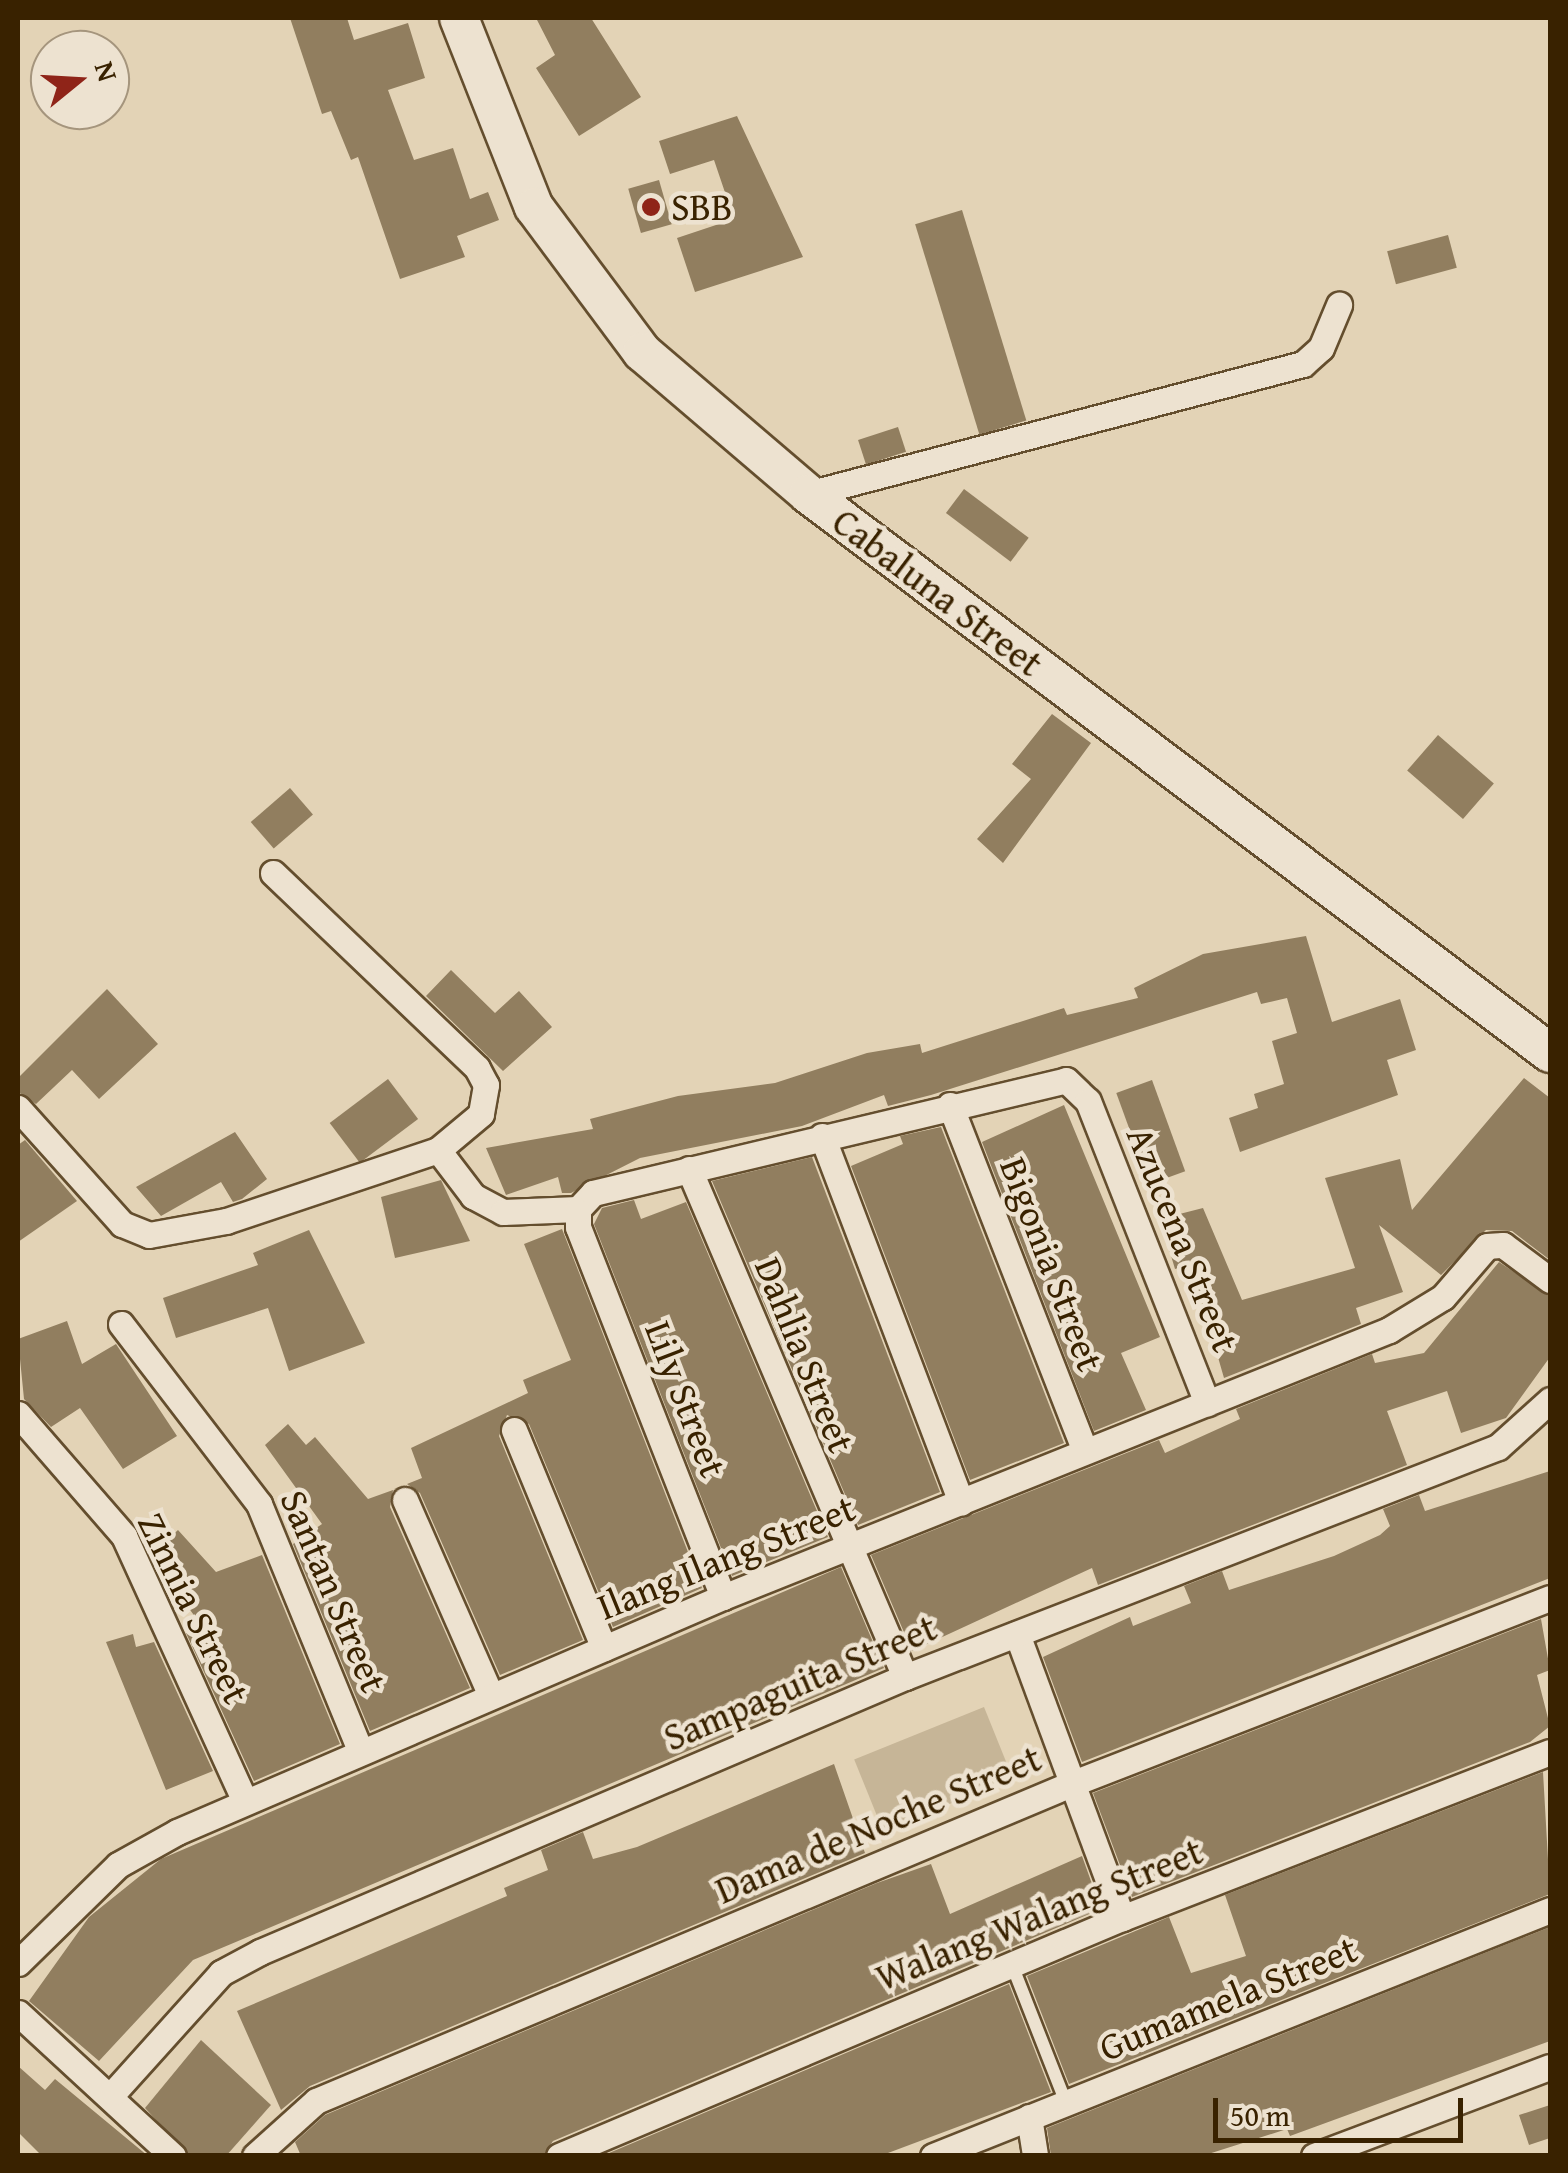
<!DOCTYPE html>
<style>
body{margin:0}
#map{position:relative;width:1568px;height:2173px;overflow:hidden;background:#e3d3b6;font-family:"Gentium Book Plus",serif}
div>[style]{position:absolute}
.green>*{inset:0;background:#c6b597;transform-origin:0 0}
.building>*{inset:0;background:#917e5f;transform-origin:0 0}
.roads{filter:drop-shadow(2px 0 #644e2e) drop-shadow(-2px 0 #644e2e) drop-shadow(0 2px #644e2e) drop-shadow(0 -2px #644e2e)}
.service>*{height:12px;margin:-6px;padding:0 6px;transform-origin:6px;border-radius:6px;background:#ede2d0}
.minor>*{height:25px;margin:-12.5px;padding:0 12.5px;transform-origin:12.5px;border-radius:12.5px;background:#ede2d0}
.secondary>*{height:38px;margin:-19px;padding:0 19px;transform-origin:19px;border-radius:19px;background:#ede2d0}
.dots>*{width:28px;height:28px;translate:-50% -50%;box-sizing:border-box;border:5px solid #ede2d0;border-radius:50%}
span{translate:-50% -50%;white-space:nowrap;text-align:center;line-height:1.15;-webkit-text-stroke:9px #ede2d0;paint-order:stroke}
.poi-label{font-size:38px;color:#392200}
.left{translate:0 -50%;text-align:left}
.street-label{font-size:38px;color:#392200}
.frame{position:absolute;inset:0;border:20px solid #392200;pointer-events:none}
.north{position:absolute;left:30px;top:30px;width:100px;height:100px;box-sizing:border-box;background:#ede2d0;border:2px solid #a5957d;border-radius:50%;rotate:72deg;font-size:28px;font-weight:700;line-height:40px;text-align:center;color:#392200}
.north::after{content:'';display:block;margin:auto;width:35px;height:45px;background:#8f2418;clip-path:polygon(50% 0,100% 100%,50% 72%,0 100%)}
.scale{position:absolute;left:1213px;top:2098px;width:250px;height:45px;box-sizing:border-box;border:5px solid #392200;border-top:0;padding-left:12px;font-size:30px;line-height:35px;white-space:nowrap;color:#392200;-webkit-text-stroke:8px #ede2d0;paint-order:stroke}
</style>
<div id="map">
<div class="green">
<div style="left:984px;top:1707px;width:77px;height:140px;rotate:68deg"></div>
</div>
<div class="building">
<div style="clip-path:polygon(290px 18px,347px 18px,354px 40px,408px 23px,425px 78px,388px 90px,414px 160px,453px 148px,470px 199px,488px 192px,499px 220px,457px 236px,465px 257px,400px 279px,358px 157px,351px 160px,331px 111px,322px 114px)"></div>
<div style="clip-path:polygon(536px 18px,591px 18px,641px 97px,579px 136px,536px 68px,555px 55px)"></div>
<div style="clip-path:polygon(737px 116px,803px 257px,695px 292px,677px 238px,734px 219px,714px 160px,670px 174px,659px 141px)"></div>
<div style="left:659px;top:180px;width:46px;height:32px;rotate:74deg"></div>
<div style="left:962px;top:210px;width:220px;height:49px;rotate:73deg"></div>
<div style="left:1448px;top:235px;width:34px;height:63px;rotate:75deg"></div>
<div style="left:898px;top:427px;width:26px;height:42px;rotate:72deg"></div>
<div style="left:964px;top:489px;width:81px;height:30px;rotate:37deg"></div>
<div style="clip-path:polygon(1052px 714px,1091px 743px,1003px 863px,977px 839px,1031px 779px,1012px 764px)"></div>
<div style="left:1438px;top:735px;width:74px;height:47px;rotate:41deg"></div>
<div style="left:290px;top:788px;width:35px;height:52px;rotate:49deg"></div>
<div style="clip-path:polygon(1306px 936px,1332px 1022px,1400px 999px,1416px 1050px,1387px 1060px,1398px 1095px,1240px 1152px,1229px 1118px,1258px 1108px,1254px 1094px,1284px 1084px,1272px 1041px,1297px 1033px,1287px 998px,1261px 1004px,1257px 992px,931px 1095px,888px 1106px,884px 1095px,802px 1126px,640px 1158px,571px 1193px,562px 1193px,558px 1177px,506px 1195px,486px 1148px,593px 1129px,590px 1119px,678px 1096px,775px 1083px,867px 1053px,920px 1044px,922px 1053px,1064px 1008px,1067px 1015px,1138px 998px,1134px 988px,1203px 954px)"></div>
<div style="clip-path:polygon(451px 970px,495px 1013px,519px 991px,552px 1027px,503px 1071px,426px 996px)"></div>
<div style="clip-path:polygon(107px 989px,158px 1044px,99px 1099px,72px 1070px,36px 1104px,18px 1092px,18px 1078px)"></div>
<div style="clip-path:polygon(1524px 1078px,1550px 1098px,1550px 1260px,1512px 1231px,1486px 1230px,1441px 1275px,1379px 1225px,1403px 1292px,1356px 1308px,1361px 1324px,1224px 1378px,1191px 1264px,1175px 1269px,1160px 1219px,1203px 1208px,1242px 1300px,1355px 1268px,1325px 1178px,1400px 1159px,1412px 1210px)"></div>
<div style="left:388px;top:1079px;width:50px;height:73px;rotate:53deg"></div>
<div style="left:1152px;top:1080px;width:97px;height:38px;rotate:70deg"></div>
<div style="clip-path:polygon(1064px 1105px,1160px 1337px,1121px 1353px,1146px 1410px,1094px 1431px,982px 1142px)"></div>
<div style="clip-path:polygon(941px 1127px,1064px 1443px,970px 1480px,851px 1166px,903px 1144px,900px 1136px)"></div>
<div style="clip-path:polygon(235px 1132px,267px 1179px,242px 1199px,233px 1202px,221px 1182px,161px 1216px,136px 1187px)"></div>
<div style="clip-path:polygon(25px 1140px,77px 1201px,18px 1242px,18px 1145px)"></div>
<div style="clip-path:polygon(812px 1157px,940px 1492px,858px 1525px,712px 1181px)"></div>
<div style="clip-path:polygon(441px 1180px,470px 1241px,395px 1258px,381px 1197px)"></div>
<div style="clip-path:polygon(634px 1200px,641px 1219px,686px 1202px,828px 1537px,732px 1576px,594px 1224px,602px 1208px)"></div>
<div style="clip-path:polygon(562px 1229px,702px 1588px,613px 1627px,529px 1424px,507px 1415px,499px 1436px,583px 1640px,500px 1675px,420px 1493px,407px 1484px,422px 1478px,411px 1448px,528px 1393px,523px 1380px,571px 1360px,524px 1244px)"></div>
<div style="clip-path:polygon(309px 1230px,365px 1343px,289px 1371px,268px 1308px,176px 1338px,163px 1298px,258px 1265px,253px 1253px)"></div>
<div style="clip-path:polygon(1499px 1262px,1550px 1296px,1550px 1357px,1506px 1418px,1461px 1433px,1447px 1391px,1387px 1411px,1407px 1465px,1098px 1585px,1092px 1568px,912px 1651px,871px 1555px,1159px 1440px,1165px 1453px,1240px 1419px,1236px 1409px,1372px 1354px,1375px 1363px,1424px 1353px)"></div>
<div style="clip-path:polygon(67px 1321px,82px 1364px,116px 1344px,177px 1436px,123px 1469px,80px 1408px,51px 1427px,24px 1399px,18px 1339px)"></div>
<div style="clip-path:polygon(288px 1424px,306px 1445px,315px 1437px,368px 1499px,393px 1490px,390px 1507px,470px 1688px,370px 1731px,293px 1544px,322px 1524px,265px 1445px)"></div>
<div style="clip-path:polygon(1550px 1471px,1550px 1578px,1082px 1762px,1043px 1657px,1130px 1617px,1133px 1626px,1191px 1603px,1184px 1586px,1222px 1571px,1229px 1590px,1334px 1556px,1380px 1535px,1390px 1526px,1383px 1509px,1419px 1495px,1425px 1511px)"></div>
<div style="clip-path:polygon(178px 1530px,216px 1572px,262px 1555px,340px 1744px,254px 1781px,186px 1633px,203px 1628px,151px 1555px)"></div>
<div style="clip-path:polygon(841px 1567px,884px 1668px,193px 1960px,99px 2061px,29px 2001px,89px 1917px,161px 1859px)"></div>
<div style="clip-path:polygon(1541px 1619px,1550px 1670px,1537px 1675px,1550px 1726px,1530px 1742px,1132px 1897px,1093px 1793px)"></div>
<div style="clip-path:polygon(133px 1634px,136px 1647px,154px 1642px,213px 1771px,166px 1790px,106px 1642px)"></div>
<div style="clip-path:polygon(834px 1764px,865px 1853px,310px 2086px,281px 2110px,237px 2011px,507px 1896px,504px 1888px,548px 1870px,541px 1850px,583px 1832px,593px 1859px,637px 1847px)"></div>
<div style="clip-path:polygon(1543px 1772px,1550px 1894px,1069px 2084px,1027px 1976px,1169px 1917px,1191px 1973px,1246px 1956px,1225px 1895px)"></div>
<div style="clip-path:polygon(1082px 1856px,1101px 1909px,553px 2141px,543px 2156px,301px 2156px,295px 2142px,325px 2115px,877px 1883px,931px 1864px,950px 1914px)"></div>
<div style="clip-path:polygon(1550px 1927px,1550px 2041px,1290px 2136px,1287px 2129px,1202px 2156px,1051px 2156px,1047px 2128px)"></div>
<div style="clip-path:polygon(1009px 1984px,1051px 2092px,880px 2156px,602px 2156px)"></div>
<div style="clip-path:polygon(201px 2040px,271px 2105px,226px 2156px,189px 2156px,145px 2108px)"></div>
<div style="clip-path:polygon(18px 2066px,45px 2090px,55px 2079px,148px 2156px,42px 2156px,18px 2132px)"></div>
<div style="clip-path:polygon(1550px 2105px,1550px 2138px,1529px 2145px,1519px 2115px)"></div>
</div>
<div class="roads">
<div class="service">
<div style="left:1012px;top:1965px;width:148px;rotate:68.6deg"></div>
</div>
<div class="minor">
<div style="left:808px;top:494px;width:512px;rotate:-14.72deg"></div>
<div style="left:1303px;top:364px;width:24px;rotate:-42deg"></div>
<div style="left:1321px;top:348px;width:47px;rotate:-67.3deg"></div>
<div style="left:273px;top:873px;width:282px;rotate:43.7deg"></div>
<div style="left:477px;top:1068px;width:19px;rotate:62deg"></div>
<div style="left:486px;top:1085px;width:29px;rotate:100deg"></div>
<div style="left:481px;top:1114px;width:56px;rotate:140.1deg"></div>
<div style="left:438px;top:1150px;width:58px;rotate:52.7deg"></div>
<div style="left:473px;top:1196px;width:34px;rotate:28deg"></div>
<div style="left:503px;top:1212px;width:75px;rotate:-2.3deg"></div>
<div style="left:950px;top:1105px;width:371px;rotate:68.7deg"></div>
<div style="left:18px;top:1108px;width:156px;rotate:48.1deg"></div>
<div style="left:122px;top:1224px;width:29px;rotate:22deg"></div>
<div style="left:149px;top:1235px;width:78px;rotate:-10.3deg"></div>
<div style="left:226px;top:1221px;width:224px;rotate:-18.5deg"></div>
<div style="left:822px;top:1136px;width:392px;rotate:69.2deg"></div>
<div style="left:689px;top:1169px;width:552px;rotate:66.96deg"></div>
<div style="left:121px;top:1324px;width:227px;rotate:52.5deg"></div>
<div style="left:259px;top:1504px;width:266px;rotate:67.7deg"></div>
<div style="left:18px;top:1414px;width:162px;rotate:49deg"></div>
<div style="left:124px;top:1536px;width:291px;rotate:65.5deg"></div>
<div style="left:514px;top:1430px;width:236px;rotate:67.6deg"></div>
<div style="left:405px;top:1500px;width:212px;rotate:66.3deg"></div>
<div style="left:723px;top:1597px;width:397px;rotate:-111.4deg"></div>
<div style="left:578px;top:1227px;width:18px;rotate:-90deg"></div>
<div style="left:578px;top:1209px;width:22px;rotate:-47deg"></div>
<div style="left:593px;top:1193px;width:486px;rotate:-13.4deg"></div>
<div style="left:1066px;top:1080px;width:30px;rotate:44deg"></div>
<div style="left:1088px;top:1101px;width:325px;rotate:68.5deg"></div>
<div style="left:1017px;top:1634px;width:303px;rotate:69.7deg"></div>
<div style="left:18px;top:1963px;width:140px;rotate:-44.4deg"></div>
<div style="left:118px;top:1865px;width:68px;rotate:-29.2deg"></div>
<div style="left:177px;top:1832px;width:594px;rotate:-23.29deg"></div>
<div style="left:723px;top:1597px;width:718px;rotate:-21.85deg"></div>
<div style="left:1389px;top:1330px;width:63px;rotate:-31.4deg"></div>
<div style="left:1443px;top:1297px;width:67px;rotate:-49.2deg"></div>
<div style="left:1487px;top:1246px;width:16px;rotate:-4deg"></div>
<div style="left:1503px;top:1245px;width:59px;rotate:36.7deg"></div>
<div style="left:18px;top:2013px;width:211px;rotate:42.7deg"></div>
<div style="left:114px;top:2092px;width:160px;rotate:-48deg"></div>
<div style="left:221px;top:1973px;width:44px;rotate:-28.3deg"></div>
<div style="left:260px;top:1952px;width:701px;rotate:-23.09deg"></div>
<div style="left:905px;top:1677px;width:636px;rotate:-21.2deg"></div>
<div style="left:1498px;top:1447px;width:70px;rotate:-42.1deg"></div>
<div style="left:1029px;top:2117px;width:39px;rotate:81deg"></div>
<div style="left:255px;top:2156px;width:82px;rotate:-42deg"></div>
<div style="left:316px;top:2101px;width:819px;rotate:-22.78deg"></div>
<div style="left:1071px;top:1784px;width:514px;rotate:-21.22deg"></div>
<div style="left:559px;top:2156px;width:611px;rotate:-22.92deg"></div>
<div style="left:1122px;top:1918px;width:459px;rotate:-21.2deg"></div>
<div style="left:933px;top:2156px;width:664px;rotate:-21.74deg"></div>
<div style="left:1314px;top:2156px;width:252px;rotate:-20.7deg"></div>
</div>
<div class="secondary">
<div style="left:459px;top:18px;width:203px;rotate:68.4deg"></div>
<div style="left:534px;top:207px;width:181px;rotate:53.3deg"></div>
<div style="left:642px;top:352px;width:218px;rotate:40.5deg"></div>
<div style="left:808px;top:494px;width:929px;rotate:36.99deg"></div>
</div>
</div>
<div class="dots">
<div style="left:651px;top:207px;background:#8f2418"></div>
</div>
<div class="poi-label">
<span class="left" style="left:671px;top:207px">SBB</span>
</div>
<div class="street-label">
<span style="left:938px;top:592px;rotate:37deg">Cabaluna Street</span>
<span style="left:1183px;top:1239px;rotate:68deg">Azucena Street</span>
<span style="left:1052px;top:1264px;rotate:69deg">Bigonia Street</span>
<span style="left:805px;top:1355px;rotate:68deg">Dahlia Street</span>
<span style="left:686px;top:1399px;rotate:69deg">Lily Street</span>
<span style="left:726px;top:1557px;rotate:-22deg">Ilang Ilang Street</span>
<span style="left:334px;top:1591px;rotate:67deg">Santan Street</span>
<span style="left:194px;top:1608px;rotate:64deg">Zinnia Street</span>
<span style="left:800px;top:1682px;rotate:-23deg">Sampaguita Street</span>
<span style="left:878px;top:1824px;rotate:-23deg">Dama de Noche Street</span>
<span style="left:1039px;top:1914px;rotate:-22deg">Walang Walang Street</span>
<span style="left:1228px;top:1998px;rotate:-22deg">Gumamela Street</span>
</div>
<div class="frame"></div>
<div class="north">N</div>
<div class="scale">50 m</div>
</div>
